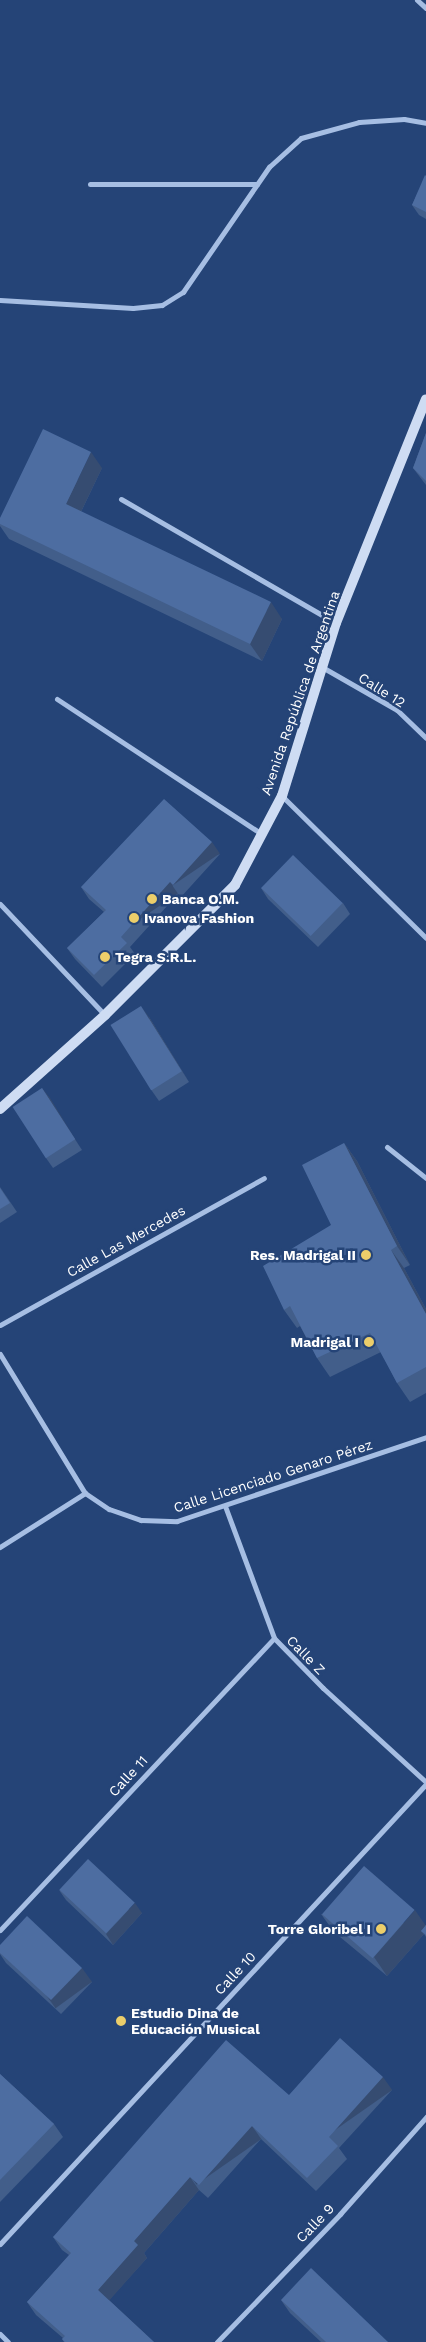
<!DOCTYPE html>
<meta charset="utf-8">
<style>
body{margin:0}
#map{position:relative;width:426px;height:2342px;overflow:hidden;background:#254477;font-family:"Work Sans",sans-serif}
div>[style]{position:absolute}
.minor>*{height:5px;margin:-2.5px;padding:0 2.5px;transform-origin:2.5px;border-radius:2.5px;background:#a6bee3}
.secondary>*{height:10px;margin:-5px;padding:0 5px;transform-origin:5px;border-radius:5px;background:#cedcf3}
.wall>*{inset:0;background:#425e8a}
.shaded-wall>*{inset:0;background:#364c71;transform-origin:0 0}
.building>*{inset:0;background:#4d6da1;transform-origin:0 0}
.dots>*{width:14px;height:14px;translate:-50% -50%;box-sizing:border-box;border:2px solid #254477;border-radius:50%}
span{translate:-50% -50%;white-space:nowrap;text-align:center;line-height:1.15;-webkit-text-stroke:5px #254477;paint-order:stroke}
.street-label{font-size:14px;color:#fff}
.poi-label{font-size:14px;color:#fff;font-weight:700}
.left{translate:0 -50%;text-align:left}
.right{translate:-100% -50%;text-align:right}
</style>
<div id="map">
<div class="minor">
<div style="left:417px;top:0;width:12px;rotate:42deg"></div>
<div style="left:90px;top:184px;width:167px"></div>
<div style="left:0;top:300px;width:133px;rotate:3.4deg"></div>
<div style="left:133px;top:308px;width:29px;rotate:-6deg"></div>
<div style="left:162px;top:305px;width:25px;rotate:-32deg"></div>
<div style="left:183px;top:292px;width:152px;rotate:-55.5deg"></div>
<div style="left:269px;top:167px;width:43px;rotate:-42.2deg"></div>
<div style="left:301px;top:138px;width:60px;rotate:-15.4deg"></div>
<div style="left:359px;top:122px;width:45px;rotate:-3.8deg"></div>
<div style="left:404px;top:119px;width:22px;rotate:10deg"></div>
<div style="left:121px;top:499px;width:248px;rotate:30deg"></div>
<div style="left:322px;top:667px;width:86px;rotate:29.8deg"></div>
<div style="left:397px;top:710px;width:40px;rotate:44deg"></div>
<div style="left:57px;top:699px;width:245px;rotate:33.4deg"></div>
<div style="left:282px;top:796px;width:202px;rotate:44.6deg"></div>
<div style="left:0;top:904px;width:153px;rotate:46.6deg"></div>
<div style="left:387px;top:1147px;width:50px;rotate:38.5deg"></div>
<div style="left:0;top:1325px;width:302px;rotate:-29.1deg"></div>
<div style="left:0;top:1354px;width:163px;rotate:58.6deg"></div>
<div style="left:85px;top:1493px;width:29px;rotate:34deg"></div>
<div style="left:109px;top:1509px;width:34px;rotate:19deg"></div>
<div style="left:141px;top:1520px;width:36px;rotate:2deg"></div>
<div style="left:177px;top:1521px;width:263px;rotate:-18.6deg"></div>
<div style="left:225px;top:1506px;width:141px;rotate:69.6deg"></div>
<div style="left:274px;top:1638px;width:70px;rotate:45.6deg"></div>
<div style="left:323px;top:1688px;width:139px;rotate:42.4deg"></div>
<div style="left:0;top:1547px;width:101px;rotate:-32.4deg"></div>
<div style="left:0;top:1930px;width:400px;rotate:-46.8deg"></div>
<div style="left:0;top:2244px;width:627px;rotate:-47.2deg"></div>
<div style="left:0;top:2334px;width:11px;rotate:45deg"></div>
<div style="left:217px;top:2342px;width:178px;rotate:-46.1deg"></div>
<div style="left:340px;top:2214px;width:130px;rotate:-48.4deg"></div>
</div>
<div class="secondary">
<div style="left:0;top:1109px;width:141px;rotate:-41.8deg"></div>
<div style="left:105px;top:1015px;width:184px;rotate:-45deg"></div>
<div style="left:235px;top:885px;width:101px;rotate:-62.2deg"></div>
<div style="left:282px;top:796px;width:181px;rotate:-72.7deg"></div>
<div style="left:336px;top:623px;width:241px;rotate:-68.1deg"></div>
</div>
<div class="wall">
<div style="clip-path:polygon(426px 176px,426px 219px,419px 215px,412px 205px)"></div>
<div style="clip-path:polygon(426px 433px,426px 485px,413px 468px)"></div>
<div style="clip-path:polygon(102px 468px,81px 512px,282px 619px,262px 661px,9px 539px,0 526px,0 518px)"></div>
<div style="clip-path:polygon(220px 854px,181px 897px,178px 894px,130px 947px,135px 954px,102px 987px,75px 959px,67px 948px,104px 912px,89px 899px,81px 887px)"></div>
<div style="clip-path:polygon(261px 888px,343px 903px,350px 914px,318px 947px,268px 899px)"></div>
<div style="clip-path:polygon(149px 1017px,189px 1082px,159px 1101px,152px 1091px)"></div>
<div style="clip-path:polygon(42px 1088px,82px 1150px,53px 1168px,46px 1158px)"></div>
<div style="clip-path:polygon(344px 1143px,357px 1161px,410px 1265px,404px 1268px,426px 1309px,426px 1393px,410px 1402px,397px 1383px,381px 1352px,330px 1377px,317px 1358px,300px 1326px,297px 1328px,284px 1310px,331px 1225px)"></div>
<div style="clip-path:polygon(0 1187px,17px 1212px,0 1223px)"></div>
<div style="clip-path:polygon(59px 1890px,142px 1913px,113px 1945px,66px 1900px)"></div>
<div style="clip-path:polygon(321px 1914px,426px 1925px,426px 1937px,424px 1934px,387px 1976px,334px 1932px)"></div>
<div style="clip-path:polygon(0 1945px,92px 1982px,61px 2014px,6px 1963px,0 1954px)"></div>
<div style="clip-path:polygon(0 2074px,54px 2124px,63px 2137px,0 2202px)"></div>
<div style="clip-path:polygon(392px 2090px,339px 2148px,347px 2159px,316px 2191px,261px 2139px,208px 2198px,199px 2190px,144px 2253px,147px 2258px,109px 2300px,154px 2342px,64px 2342px,62px 2339px,63px 2338px,36px 2315px,27px 2302px,69px 2255px,62px 2250px,53px 2237px,289px 2095px)"></div>
<div style="clip-path:polygon(281px 2300px,388px 2342px,321px 2342px,290px 2313px)"></div>
</div>
<div class="shaded-wall">
<div style="clip-path:polygon(91px 452px,102px 468px,77px 520px,66px 504px)"></div>
<div style="clip-path:polygon(271px 602px,282px 619px,262px 661px,250px 644px)"></div>
<div style="left:212px;top:842px;width:14px;height:58px;rotate:56deg"></div>
<div style="left:170px;top:882px;width:14px;height:74px;rotate:56deg"></div>
<div style="clip-path:polygon(141px 1006px,149px 1017px,189px 1082px,182px 1071px)"></div>
<div style="clip-path:polygon(42px 1088px,50px 1098px,82px 1150px,75px 1139px)"></div>
<div style="clip-path:polygon(344px 1143px,357px 1161px,410px 1265px,397px 1246px)"></div>
<div style="clip-path:polygon(391px 1250px,404px 1268px,426px 1309px,426px 1314px)"></div>
<div style="clip-path:polygon(135px 1903px,142px 1913px,113px 1945px,106px 1934px)"></div>
<div style="clip-path:polygon(415px 1910px,426px 1926px,421px 1931px,424px 1934px,387px 1976px,374px 1957px)"></div>
<div style="left:82px;top:1968px;width:17px;height:45px;rotate:54deg"></div>
<div style="left:383px;top:2077px;width:16px;height:81px;rotate:55deg"></div>
<div style="left:252px;top:2126px;width:16px;height:79px;rotate:55deg"></div>
<div style="clip-path:polygon(190px 2177px,199px 2190px,144px 2253px,147px 2258px,107px 2303px,98px 2290px,134px 2241px)"></div>
</div>
<div class="building">
<div style="clip-path:polygon(425px 175px,426px 176px,426px 212px,412px 205px)"></div>
<div style="clip-path:polygon(43px 429px,91px 452px,66px 504px,271px 602px,250px 644px,0 524px,0 518px)"></div>
<div style="clip-path:polygon(426px 433px,426px 481px,413px 468px)"></div>
<div style="clip-path:polygon(164px 799px,212px 842px,173px 885px,170px 882px,121px 937px,127px 943px,94px 975px,67px 948px,106px 910px,81px 887px)"></div>
<div style="left:293px;top:855px;width:69px;height:46px;rotate:44deg"></div>
<div style="left:141px;top:1006px;width:77px;height:36px;rotate:58deg"></div>
<div style="left:42px;top:1088px;width:61px;height:35px;rotate:57deg"></div>
<div style="clip-path:polygon(344px 1143px,397px 1246px,391px 1250px,426px 1314px,426px 1367px,397px 1383px,370px 1333px,317px 1358px,290px 1306px,284px 1310px,263px 1266px,331px 1225px,302px 1165px)"></div>
<div style="clip-path:polygon(0 1188px,10px 1203px,0 1209px)"></div>
<div style="left:88px;top:1859px;width:64px;height:42px;rotate:43deg"></div>
<div style="left:364px;top:1866px;width:67px;height:64px;rotate:41deg"></div>
<div style="clip-path:polygon(27px 1916px,82px 1968px,51px 2000px,0 1953px,0 1945px)"></div>
<div style="clip-path:polygon(426px 1925px,426px 1935px,421px 1931px)"></div>
<div style="clip-path:polygon(340px 2038px,383px 2077px,329px 2137px,338px 2146px,307px 2178px,252px 2126px,199px 2185px,190px 2177px,134px 2241px,138px 2245px,98px 2290px,154px 2342px,65px 2342px,62px 2339px,65px 2336px,27px 2302px,71px 2253px,53px 2237px,226px 2040px,289px 2095px)"></div>
<div style="clip-path:polygon(0 2074px,54px 2124px,0 2180px)"></div>
<div style="clip-path:polygon(311px 2268px,388px 2342px,326px 2342px,281px 2300px)"></div>
</div>
<div class="dots">
<div style="left:152px;top:899px;background:#ecce6a"></div>
<div style="left:134px;top:918px;background:#ecce6a"></div>
<div style="left:105px;top:957px;background:#ecce6a"></div>
<div style="left:366px;top:1255px;background:#ecce6a"></div>
<div style="left:369px;top:1342px;background:#ecce6a"></div>
<div style="left:381px;top:1929px;background:#ecce6a"></div>
<div style="left:121px;top:2021px;background:#ecce6a"></div>
</div>
<div class="street-label">
<span style="left:382px;top:690px;rotate:32deg">Calle 12</span>
<span style="left:300px;top:693px;rotate:-71deg">Avenida República de Argentina</span>
<span style="left:126px;top:1241px;rotate:-29deg">Calle Las Mercedes</span>
<span style="left:273px;top:1476px;rotate:-18deg">Calle Licenciado Genaro Pérez</span>
<span style="left:306px;top:1655px;rotate:46deg">Calle Z</span>
<span style="left:128px;top:1776px;rotate:-47deg">Calle 11</span>
<span style="left:235px;top:1973px;rotate:-47deg">Calle 10</span>
<span style="left:315px;top:2223px;rotate:-46deg">Calle 9</span>
</div>
<div class="poi-label">
<span class="left" style="left:162px;top:899px">Banca O.M.</span>
<span class="left" style="left:144px;top:918px">Ivanova Fashion</span>
<span class="left" style="left:115px;top:957px">Tegra S.R.L.</span>
<span class="right" style="left:356px;top:1255px">Res. Madrigal II</span>
<span class="right" style="left:359px;top:1342px">Madrigal I</span>
<span class="right" style="left:371px;top:1929px">Torre Gloribel I</span>
<span class="left" style="left:131px;top:2021px">Estudio Dina de<br>Educación Musical</span>
</div>
</div>
